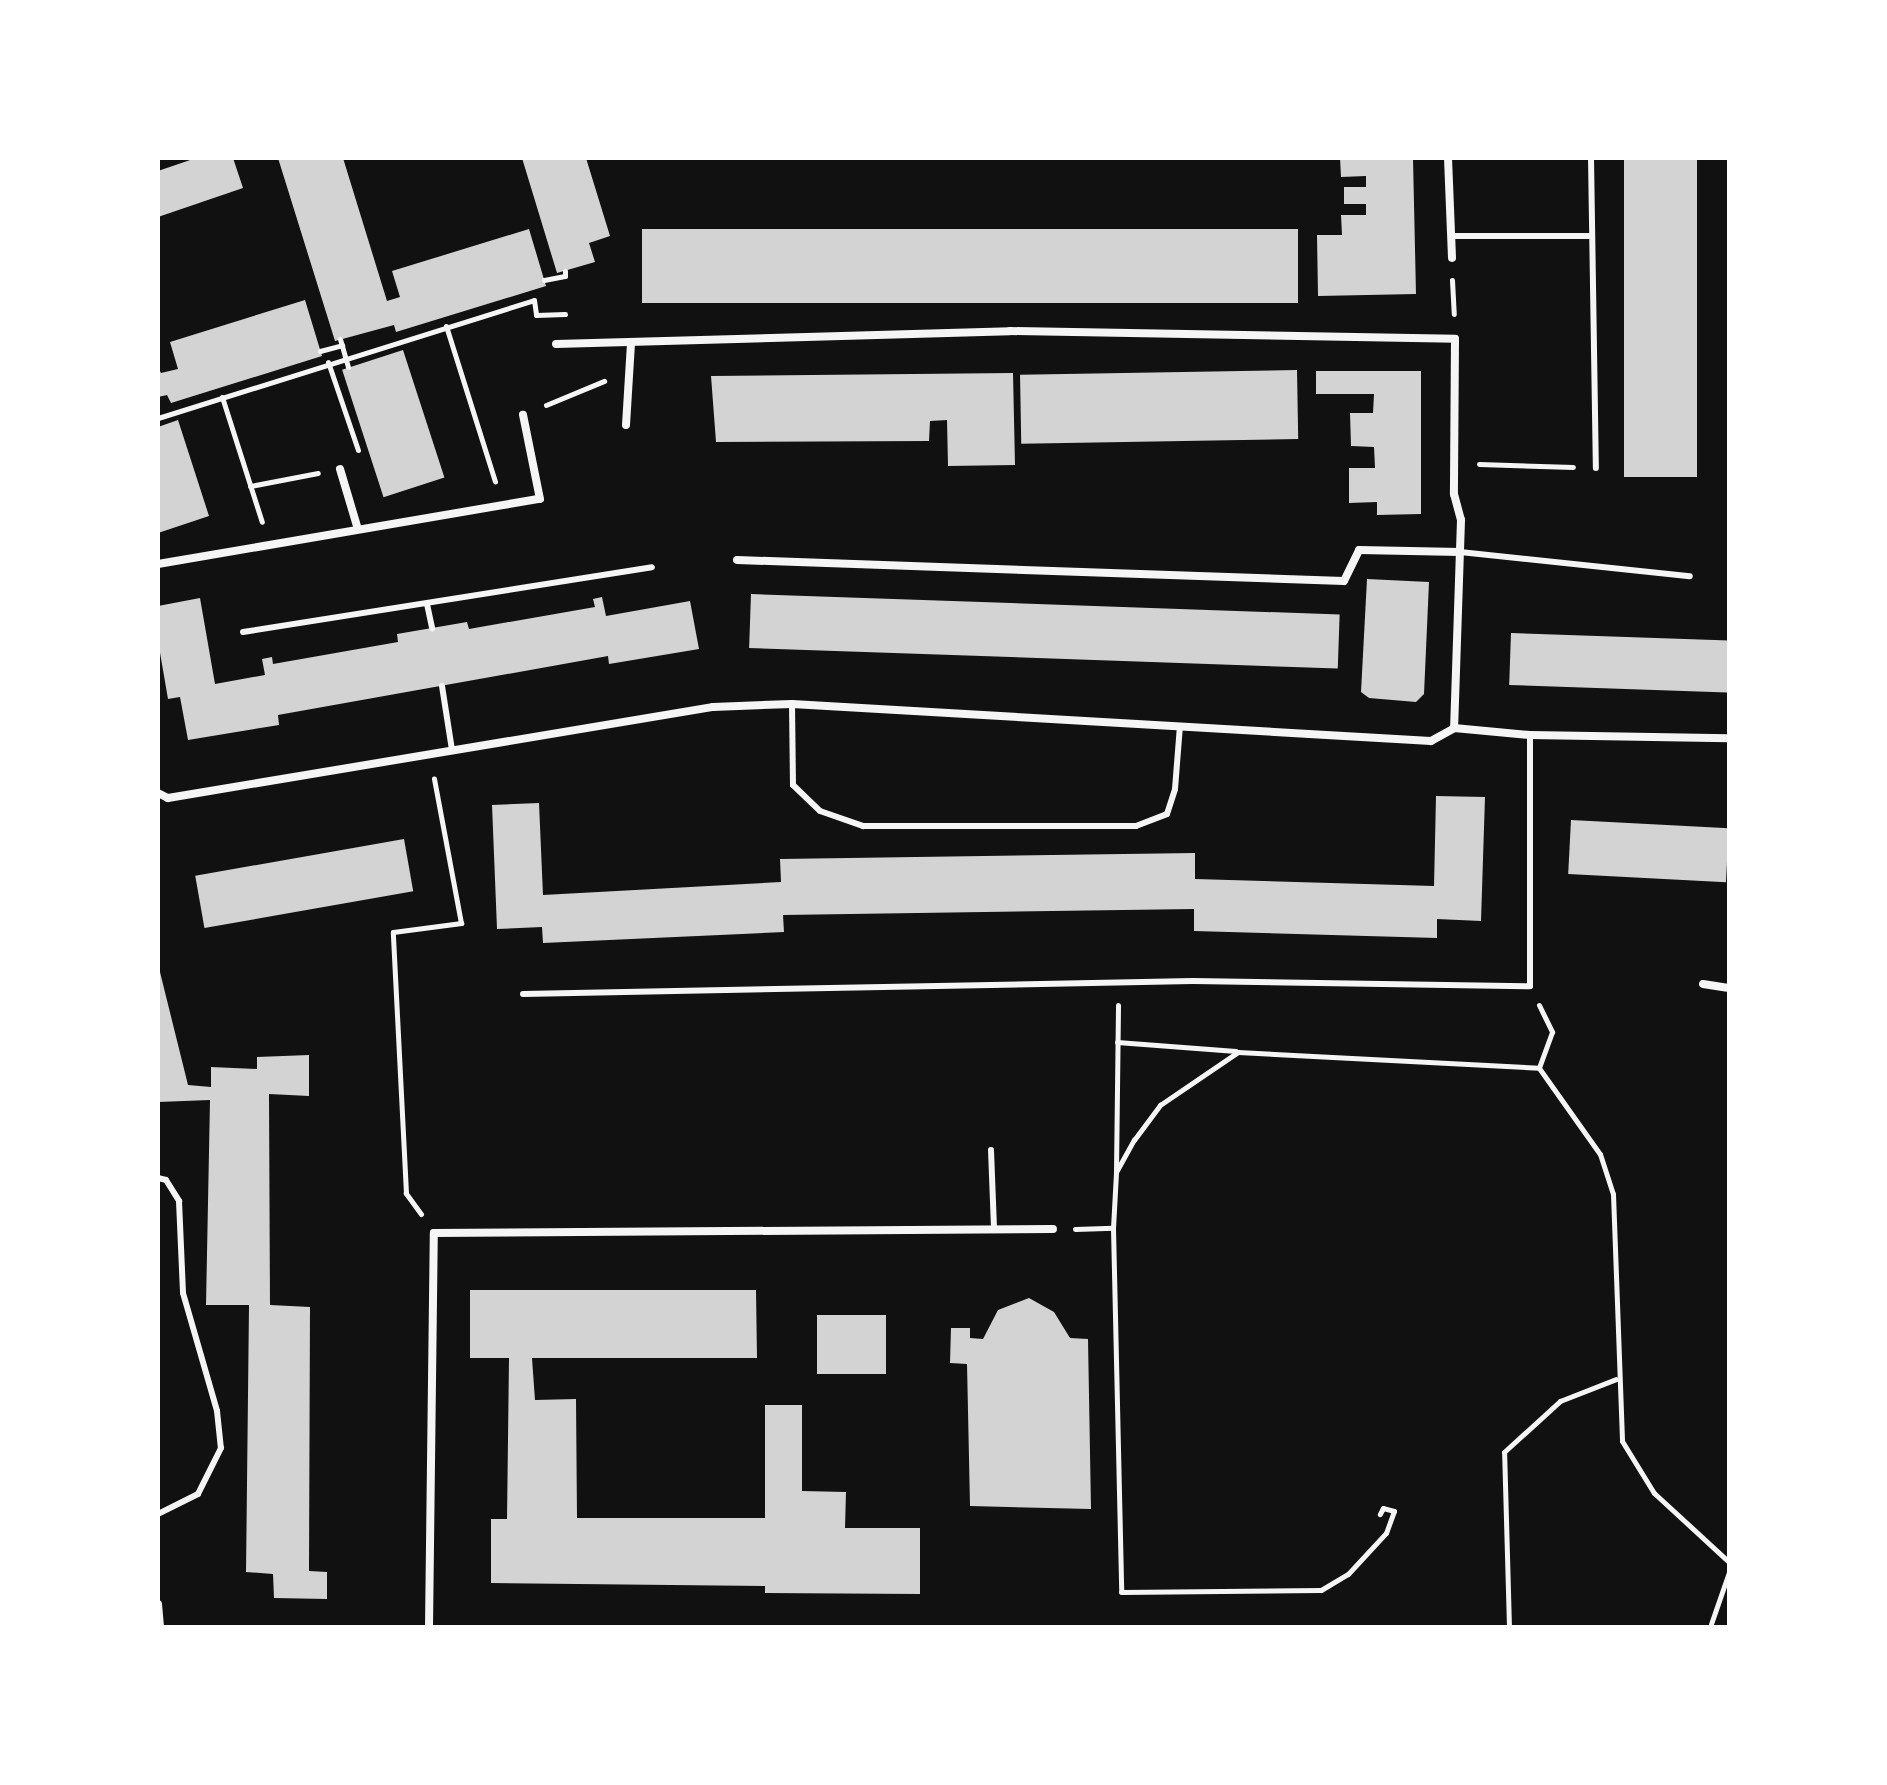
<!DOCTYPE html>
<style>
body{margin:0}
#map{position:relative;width:1887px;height:1785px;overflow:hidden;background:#111;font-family:Poppins,sans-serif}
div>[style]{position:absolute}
.building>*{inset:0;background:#d3d3d3;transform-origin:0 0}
.path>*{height:5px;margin:-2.5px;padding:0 2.5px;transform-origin:2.5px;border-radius:2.5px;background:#f5f5f5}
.service>*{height:6px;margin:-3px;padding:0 3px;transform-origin:3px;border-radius:3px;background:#f5f5f5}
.minor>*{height:8px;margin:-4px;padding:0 4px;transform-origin:4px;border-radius:4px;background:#f5f5f5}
span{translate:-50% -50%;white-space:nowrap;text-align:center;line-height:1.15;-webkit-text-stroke:6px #fff;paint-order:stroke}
.frame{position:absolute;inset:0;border:160px solid #fff;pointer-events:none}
</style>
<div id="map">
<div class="building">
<div style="clip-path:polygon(196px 158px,233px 158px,243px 188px,158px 217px,158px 171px)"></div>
<div style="clip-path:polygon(278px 158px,343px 158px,387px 301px,400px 297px,392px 271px,529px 229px,546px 286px,396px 332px,394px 325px,335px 341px)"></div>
<div style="clip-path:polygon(522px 158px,586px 158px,610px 236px,589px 243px,595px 262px,557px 273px)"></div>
<div style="clip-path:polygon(1340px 158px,1413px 158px,1416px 294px,1318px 296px,1317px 235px,1342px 235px,1341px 215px,1366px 215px,1366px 204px,1344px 204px,1344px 187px,1366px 187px,1366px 176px,1341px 177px)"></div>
<div style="left:1624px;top:158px;width:73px;height:319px"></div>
<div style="left:642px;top:229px;width:656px;height:74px"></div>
<div style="clip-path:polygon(305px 300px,322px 356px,171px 403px,167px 395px,158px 397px,158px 367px,161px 373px,178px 369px,170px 342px)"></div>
<div style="left:403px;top:350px;width:134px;height:64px;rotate:72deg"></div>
<div style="left:1297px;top:370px;width:69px;height:277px;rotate:89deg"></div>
<div style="clip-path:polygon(1316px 371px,1421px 371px,1421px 514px,1377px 515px,1377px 502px,1349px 503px,1349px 468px,1375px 468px,1374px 447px,1351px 446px,1350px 413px,1373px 413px,1374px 394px,1316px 394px)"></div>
<div style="clip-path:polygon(1013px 373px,1015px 465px,948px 466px,947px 420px,930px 421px,929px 441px,716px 442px,711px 376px)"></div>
<div style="clip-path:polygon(178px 420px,209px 516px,158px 533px,158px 427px)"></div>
<div style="clip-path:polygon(1367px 579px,1429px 582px,1424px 694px,1416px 702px,1369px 698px,1361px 692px)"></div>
<div style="left:751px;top:594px;width:589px;height:54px;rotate:2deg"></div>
<div style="clip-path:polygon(602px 597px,606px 616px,690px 601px,699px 649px,609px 664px,608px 656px,278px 715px,279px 725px,188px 740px,180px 697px,168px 699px,158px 641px,158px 606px,200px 598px,215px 684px,265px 675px,262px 659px,272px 657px,273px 664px,398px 642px,397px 634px,467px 622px,469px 629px,595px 607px,593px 599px)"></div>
<div style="left:1511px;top:633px;width:218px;height:52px;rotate:2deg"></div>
<div style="clip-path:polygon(1436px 796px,1485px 797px,1481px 921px,1437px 919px,1437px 938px,1194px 931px,1194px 909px,783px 915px,784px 932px,543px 943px,542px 927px,497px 929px,492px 805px,539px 803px,543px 895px,781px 882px,780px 859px,1195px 853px,1195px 879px,1434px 886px)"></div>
<div style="left:1571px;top:820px;width:158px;height:54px;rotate:3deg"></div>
<div style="left:404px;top:839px;width:53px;height:212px;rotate:80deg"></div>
<div style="clip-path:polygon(158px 964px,188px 1085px,211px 1087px,211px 1067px,257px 1069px,257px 1057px,309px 1055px,309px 1096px,269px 1094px,270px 1305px,310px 1307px,309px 1571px,327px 1572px,327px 1599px,274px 1598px,273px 1574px,246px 1572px,249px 1305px,206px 1305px,210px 1100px,158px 1102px)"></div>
<div style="clip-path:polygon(470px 1290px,756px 1290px,757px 1358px,532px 1358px,535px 1400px,576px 1399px,577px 1518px,765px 1518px,765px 1405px,802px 1405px,802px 1491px,846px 1492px,845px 1528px,920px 1528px,920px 1594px,765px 1593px,765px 1586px,491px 1583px,491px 1519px,507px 1519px,509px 1358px,470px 1358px)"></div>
<div style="clip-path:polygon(1029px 1298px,1054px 1312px,1070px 1338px,1088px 1339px,1091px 1509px,970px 1506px,967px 1364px,950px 1363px,951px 1328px,970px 1328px,970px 1338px,983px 1339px,998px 1310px)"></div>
<div style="left:817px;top:1315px;width:69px;height:59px"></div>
</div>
<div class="path">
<div style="left:544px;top:280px;width:21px;rotate:-11deg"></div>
<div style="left:565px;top:276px;width:5px;rotate:-90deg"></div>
<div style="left:1452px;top:280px;width:34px;rotate:87deg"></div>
<div style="left:446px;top:326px;width:163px;rotate:72.5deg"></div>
<div style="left:340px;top:339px;width:29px;rotate:74deg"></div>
<div style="left:320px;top:351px;width:23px;rotate:-15deg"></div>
<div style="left:328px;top:362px;width:93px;rotate:71.2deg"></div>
<div style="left:222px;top:397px;width:131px;rotate:72.3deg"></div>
<div style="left:546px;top:405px;width:63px;rotate:-22.5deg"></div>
<div style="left:158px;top:418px;width:394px;rotate:-17.4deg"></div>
<div style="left:534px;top:300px;width:15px;rotate:82deg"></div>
<div style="left:536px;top:315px;width:29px;rotate:-2deg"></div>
<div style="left:1479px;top:464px;width:94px;rotate:1.8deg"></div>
<div style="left:250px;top:486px;width:69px;rotate:-10.8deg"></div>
<div style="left:1539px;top:1005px;width:30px;rotate:64deg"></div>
<div style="left:1552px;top:1032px;width:38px;rotate:110deg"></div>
<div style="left:1539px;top:1068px;width:105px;rotate:54.7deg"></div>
<div style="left:1600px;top:1154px;width:42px;rotate:72deg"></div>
<div style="left:1613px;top:1194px;width:247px;rotate:87.9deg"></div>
<div style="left:1622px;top:1441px;width:61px;rotate:58.4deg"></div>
<div style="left:1654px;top:1493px;width:102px;rotate:42.6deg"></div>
<div style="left:1117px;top:1042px;width:119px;rotate:4.3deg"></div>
<div style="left:1116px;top:1171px;width:166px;rotate:-89.3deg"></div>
<div style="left:421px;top:1214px;width:26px;rotate:-126deg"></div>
<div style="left:406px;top:1193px;width:261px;rotate:-92.9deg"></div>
<div style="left:393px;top:932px;width:69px;rotate:-7.5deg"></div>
<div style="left:461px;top:923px;width:147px;rotate:-100.6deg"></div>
<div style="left:1113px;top:1228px;width:364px;rotate:88.7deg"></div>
<div style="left:1121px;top:1592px;width:200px;rotate:-0.6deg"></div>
<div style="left:1321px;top:1590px;width:31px;rotate:-31deg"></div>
<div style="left:1348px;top:1574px;width:56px;rotate:-47.2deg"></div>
<div style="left:1386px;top:1533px;width:23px;rotate:-70deg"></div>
<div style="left:1394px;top:1511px;width:11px;rotate:-165deg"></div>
<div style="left:1383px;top:1508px;width:7px;rotate:117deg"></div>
<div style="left:1075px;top:1229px;width:38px;rotate:-2deg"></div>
<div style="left:1113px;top:1228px;width:56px;rotate:-86.9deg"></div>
<div style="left:1116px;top:1172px;width:37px;rotate:-61deg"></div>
<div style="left:1134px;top:1140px;width:44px;rotate:-53.4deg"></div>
<div style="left:1160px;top:1105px;width:94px;rotate:-34.2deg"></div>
<div style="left:1238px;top:1052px;width:301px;rotate:3deg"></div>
<div style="left:1711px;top:1624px;width:55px;rotate:-70.9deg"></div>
<div style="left:1509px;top:1627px;width:175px;rotate:-91.6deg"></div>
<div style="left:1504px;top:1452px;width:76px;rotate:-42.3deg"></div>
<div style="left:1560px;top:1401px;width:60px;rotate:-21.4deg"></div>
</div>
<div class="service">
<div style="left:1591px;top:158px;width:310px;rotate:89.1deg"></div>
<div style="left:1451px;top:236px;width:138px"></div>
<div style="left:1460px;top:552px;width:231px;rotate:6deg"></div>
<div style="left:427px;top:604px;width:25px;rotate:78deg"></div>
<div style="left:243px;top:632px;width:414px;rotate:-9deg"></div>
<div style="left:442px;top:686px;width:65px;rotate:81.1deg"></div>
<div style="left:792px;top:704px;width:81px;rotate:89.3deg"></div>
<div style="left:793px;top:785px;width:37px;rotate:44deg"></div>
<div style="left:820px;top:811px;width:46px;rotate:19.2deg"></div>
<div style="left:863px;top:826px;width:273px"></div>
<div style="left:1136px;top:826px;width:33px;rotate:-21deg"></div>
<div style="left:1167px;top:814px;width:26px;rotate:-72deg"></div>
<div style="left:1175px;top:789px;width:63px;rotate:-85.5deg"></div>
<div style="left:523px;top:994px;width:670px;rotate:-1.11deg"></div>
<div style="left:1193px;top:981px;width:337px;rotate:0.9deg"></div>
<div style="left:1530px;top:986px;width:251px;rotate:-90deg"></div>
<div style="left:991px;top:1150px;width:79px;rotate:87.8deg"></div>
<div style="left:158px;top:1178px;width:8px;rotate:14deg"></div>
<div style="left:166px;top:1180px;width:25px;rotate:58deg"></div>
<div style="left:179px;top:1201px;width:92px;rotate:87.5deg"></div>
<div style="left:183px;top:1293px;width:123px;rotate:73.9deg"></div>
<div style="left:217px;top:1411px;width:37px;rotate:84deg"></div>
<div style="left:221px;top:1448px;width:51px;rotate:116.6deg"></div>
<div style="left:198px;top:1494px;width:45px;rotate:153.4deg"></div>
</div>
<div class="minor">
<div style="left:1448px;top:158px;width:100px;rotate:87.7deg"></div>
<div style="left:556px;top:344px;width:454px;rotate:-1.6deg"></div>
<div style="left:1010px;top:331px;width:445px;rotate:1deg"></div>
<div style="left:1455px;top:339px;width:155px;rotate:90.4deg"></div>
<div style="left:1454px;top:494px;width:27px;rotate:75deg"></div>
<div style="left:1461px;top:520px;width:208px;rotate:91.9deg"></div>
<div style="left:626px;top:425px;width:82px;rotate:-86.5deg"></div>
<div style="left:340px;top:469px;width:59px;rotate:73.4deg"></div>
<div style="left:737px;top:560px;width:607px;rotate:1.98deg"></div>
<div style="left:1344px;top:581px;width:34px;rotate:-64deg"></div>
<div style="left:1359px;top:550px;width:101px;rotate:1.1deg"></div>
<div style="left:158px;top:564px;width:387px;rotate:-9.7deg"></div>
<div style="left:540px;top:499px;width:86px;rotate:-101.4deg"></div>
<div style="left:158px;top:793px;width:11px;rotate:27deg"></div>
<div style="left:168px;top:798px;width:553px;rotate:-9.48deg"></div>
<div style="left:713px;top:707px;width:79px;rotate:-2.2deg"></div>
<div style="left:792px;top:704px;width:640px;rotate:3.31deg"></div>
<div style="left:1431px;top:741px;width:26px;rotate:-29deg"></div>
<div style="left:1454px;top:728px;width:76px;rotate:5.3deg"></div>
<div style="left:1530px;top:735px;width:199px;rotate:0.9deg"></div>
<div style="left:1703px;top:984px;width:26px;rotate:9deg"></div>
<div style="left:158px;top:1604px;width:23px;rotate:85deg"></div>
<div style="left:429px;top:1627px;width:394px;rotate:-89.3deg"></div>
<div style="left:434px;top:1233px;width:619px;rotate:-0.37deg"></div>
</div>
<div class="frame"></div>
</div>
